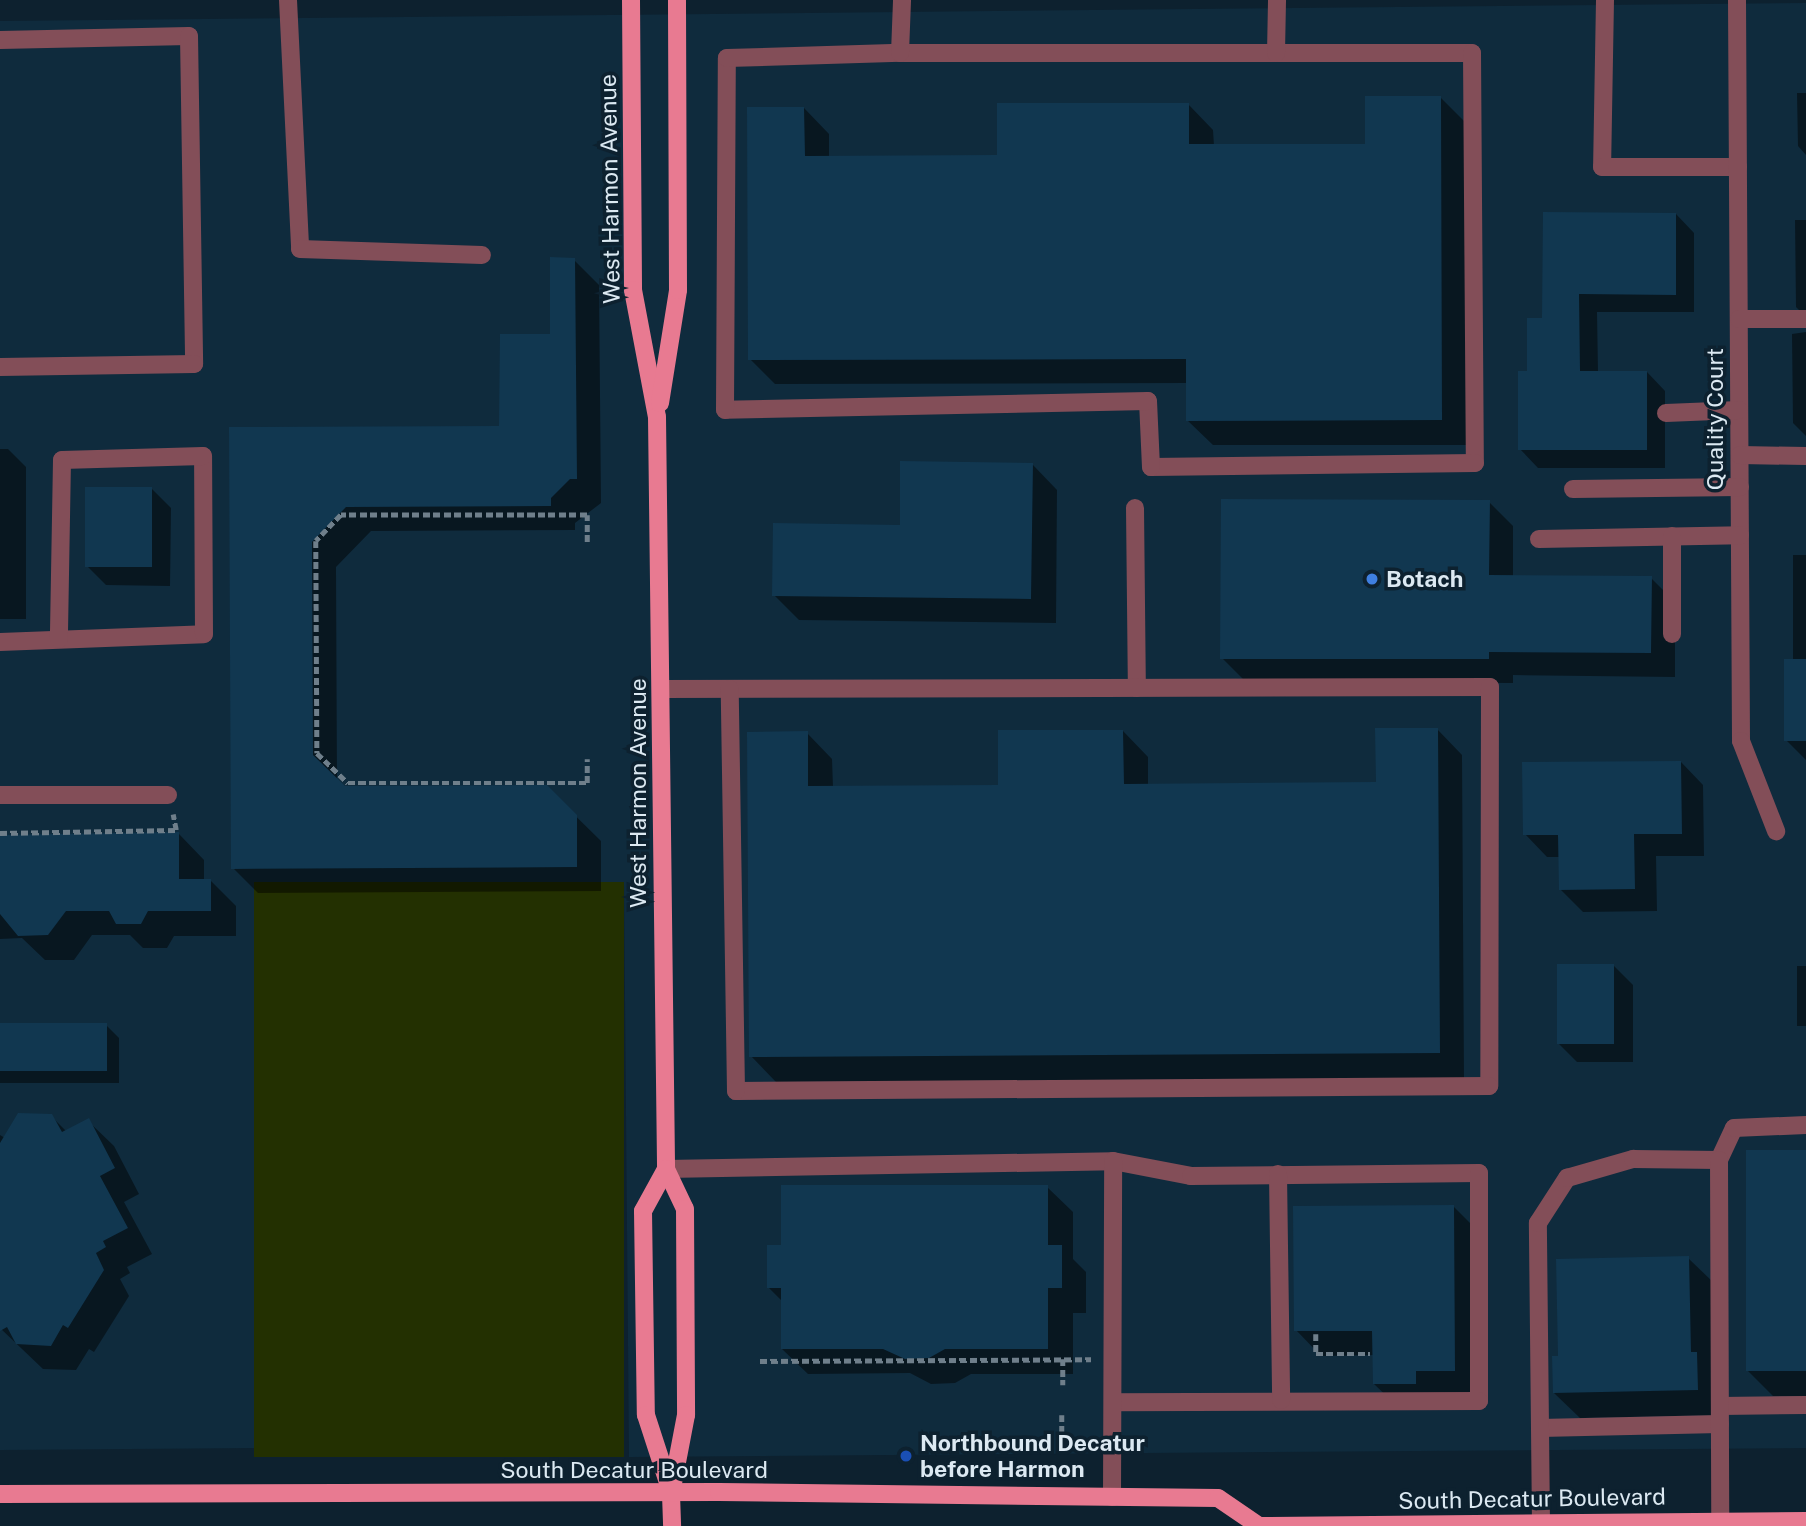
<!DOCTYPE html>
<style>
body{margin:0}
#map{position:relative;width:1806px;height:1526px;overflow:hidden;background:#0d212f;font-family:"Public Sans",sans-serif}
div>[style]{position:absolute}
.built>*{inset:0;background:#0f2b3d}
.green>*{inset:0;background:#233001;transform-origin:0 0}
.shadow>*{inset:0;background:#0007;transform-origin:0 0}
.building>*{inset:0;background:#113750;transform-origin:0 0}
.path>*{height:4.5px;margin-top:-2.25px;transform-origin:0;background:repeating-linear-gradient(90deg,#6f7f8b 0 7px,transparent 0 10.5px)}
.minor>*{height:18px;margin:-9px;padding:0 9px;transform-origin:9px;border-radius:9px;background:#834e58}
.major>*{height:18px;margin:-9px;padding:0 9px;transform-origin:9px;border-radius:9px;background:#e87a91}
.dots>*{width:19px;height:19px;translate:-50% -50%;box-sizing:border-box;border:4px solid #0d212f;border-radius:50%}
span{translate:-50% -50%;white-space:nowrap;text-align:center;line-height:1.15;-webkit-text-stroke:7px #0d212f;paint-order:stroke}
.street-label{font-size:23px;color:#dce9f2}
.poi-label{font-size:23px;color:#dce9f2;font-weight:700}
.left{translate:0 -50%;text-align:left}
</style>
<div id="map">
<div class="built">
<div style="clip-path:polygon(1806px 3px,1806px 1448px,629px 1457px,624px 882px,255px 885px,259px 1448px,0 1450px,0 21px)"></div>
</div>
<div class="green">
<div style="left:624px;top:882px;width:575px;height:370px;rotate:90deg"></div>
</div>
<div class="shadow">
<div style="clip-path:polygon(1797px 93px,1806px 93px,1806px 155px,1798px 146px)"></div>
<div style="clip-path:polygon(1440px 97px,1466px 123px,1467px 445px,1213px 445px,1187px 420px,1187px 383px,775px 384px,750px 359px,804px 108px,829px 134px,829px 158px,999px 157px,1188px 104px,1213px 130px,1214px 146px,1366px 145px)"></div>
<div style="clip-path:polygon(1676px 214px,1694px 233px,1694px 312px,1597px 312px,1598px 372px,1647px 372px,1665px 391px,1665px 468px,1538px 468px,1520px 449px,1529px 372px,1544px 320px)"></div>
<div style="clip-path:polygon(1795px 220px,1806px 220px,1806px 317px,1796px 307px)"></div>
<div style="clip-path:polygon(574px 260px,599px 285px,601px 503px,575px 523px,575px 530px,371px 531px,336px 567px,337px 781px,344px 788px,546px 787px,601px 841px,601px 891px,258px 893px,233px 868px,231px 429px,501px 427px,552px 335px)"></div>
<div style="clip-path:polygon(1806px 332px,1806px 436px,1793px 423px,1792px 334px)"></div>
<div style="clip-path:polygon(0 449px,8px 449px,26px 467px,26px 619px,0 619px)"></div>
<div style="clip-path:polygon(1032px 464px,1057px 490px,1056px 623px,799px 620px,774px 595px)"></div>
<div style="clip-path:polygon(152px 489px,171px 508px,170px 586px,106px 585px,87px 566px)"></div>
<div style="clip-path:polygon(1489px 502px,1513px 526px,1513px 577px,1651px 578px,1675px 602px,1675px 677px,1513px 675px,1513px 683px,1246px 682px,1222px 658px)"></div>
<div style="clip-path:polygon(1793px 555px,1806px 555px,1806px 760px,1786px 740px,1793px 661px)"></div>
<div style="clip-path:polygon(1437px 729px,1462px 755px,1464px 1078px,776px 1082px,751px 1056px,807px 733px,832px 759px,833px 787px,1000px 786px,1123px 731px,1148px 757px,1148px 785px,1377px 784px)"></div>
<div style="clip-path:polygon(1681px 762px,1703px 785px,1704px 856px,1656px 856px,1657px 911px,1583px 912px,1561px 890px,1560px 857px,1547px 857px,1525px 834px)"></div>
<div style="clip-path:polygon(179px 834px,204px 860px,204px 880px,210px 880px,236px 906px,236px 936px,174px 936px,167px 948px,143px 948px,130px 935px,92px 935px,74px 960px,45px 960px,22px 938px,0 939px,0 837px)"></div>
<div style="clip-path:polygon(1614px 966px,1633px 985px,1633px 1062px,1577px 1062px,1558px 1043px)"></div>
<div style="left:1797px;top:966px;width:9px;height:60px"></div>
<div style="clip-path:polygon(0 1025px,106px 1025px,119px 1038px,119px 1083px,0 1083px)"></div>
<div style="clip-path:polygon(51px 1116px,67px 1132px,88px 1121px,114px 1146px,139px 1194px,124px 1202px,152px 1254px,127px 1267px,130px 1273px,120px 1279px,129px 1296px,94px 1352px,89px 1349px,76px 1370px,43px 1369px,0 1328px,0 1135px,5px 1138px)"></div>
<div style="clip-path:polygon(1806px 1151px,1806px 1396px,1773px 1396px,1748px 1371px)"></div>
<div style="clip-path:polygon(1047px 1187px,1073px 1212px,1073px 1259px,1086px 1272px,1086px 1313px,1073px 1313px,1073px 1374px,971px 1374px,955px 1383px,931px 1384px,910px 1373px,808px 1374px,782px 1349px,782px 1301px,769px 1288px,782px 1247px)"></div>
<div style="clip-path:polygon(1454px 1207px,1479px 1232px,1480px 1396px,1400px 1409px,1374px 1384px,1374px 1355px,1321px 1356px,1296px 1330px)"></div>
<div style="clip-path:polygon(1688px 1258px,1714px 1283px,1722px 1415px,1580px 1418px,1554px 1393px)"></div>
</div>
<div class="building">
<div style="clip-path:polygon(1365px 96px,1441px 96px,1442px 420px,1186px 421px,1186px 359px,748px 360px,747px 107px,804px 107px,805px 156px,997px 155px,997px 103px,1189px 103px,1189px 144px,1365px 144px)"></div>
<div style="clip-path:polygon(1543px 212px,1676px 213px,1676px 295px,1579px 294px,1580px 371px,1647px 371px,1647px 450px,1518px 450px,1518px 371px,1527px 371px,1527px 318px,1542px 318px)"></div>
<div style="clip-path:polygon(550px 257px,575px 258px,577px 479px,570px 479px,551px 498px,551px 506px,346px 507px,312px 542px,313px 755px,345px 786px,547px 785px,577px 815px,577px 867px,231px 869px,229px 427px,499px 426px,500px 334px,550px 334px)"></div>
<div style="clip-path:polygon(900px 461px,1033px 463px,1031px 599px,772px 596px,773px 523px,900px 525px)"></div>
<div style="left:85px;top:487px;width:67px;height:80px"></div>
<div style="clip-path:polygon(1221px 499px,1490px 500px,1489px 575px,1652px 576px,1651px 653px,1489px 652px,1489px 659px,1220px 659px)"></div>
<div style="left:1784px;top:659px;width:22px;height:82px"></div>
<div style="clip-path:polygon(1375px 728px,1438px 728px,1440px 1053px,749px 1057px,747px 732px,808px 731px,808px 786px,998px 785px,998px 730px,1123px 730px,1124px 784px,1376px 782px)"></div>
<div style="clip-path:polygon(1681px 761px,1682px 834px,1634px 834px,1635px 889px,1559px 890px,1558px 835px,1523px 835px,1522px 762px)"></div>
<div style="clip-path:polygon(179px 832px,179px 879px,211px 879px,211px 911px,148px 911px,141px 924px,116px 924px,109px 911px,66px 911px,48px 935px,18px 936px,0 914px,0 835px)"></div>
<div style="left:1557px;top:964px;width:57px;height:80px"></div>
<div style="left:0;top:1023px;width:107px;height:48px"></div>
<div style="clip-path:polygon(18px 1113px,52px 1114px,62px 1132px,89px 1118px,115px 1168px,100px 1176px,128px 1228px,103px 1241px,106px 1247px,96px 1253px,104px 1270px,68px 1328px,63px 1325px,51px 1346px,16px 1344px,7px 1327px,0 1331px,0 1143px)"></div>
<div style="left:1746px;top:1150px;width:60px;height:221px"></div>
<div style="clip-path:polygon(781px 1185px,1048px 1185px,1048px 1245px,1062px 1245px,1062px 1288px,1048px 1288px,1048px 1349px,945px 1349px,929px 1358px,905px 1359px,883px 1349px,781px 1349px,781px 1288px,767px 1288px,767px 1245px,781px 1245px)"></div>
<div style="clip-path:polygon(1454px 1205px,1455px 1371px,1416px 1371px,1416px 1384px,1373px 1384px,1372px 1331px,1294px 1331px,1293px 1206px)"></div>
<div style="clip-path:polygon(1689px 1256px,1691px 1352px,1697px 1352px,1698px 1390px,1553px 1393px,1552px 1356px,1558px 1356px,1556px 1259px)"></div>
</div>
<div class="path">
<div style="left:587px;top:542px;width:27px;rotate:-90deg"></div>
<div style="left:587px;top:515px;width:246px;rotate:180deg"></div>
<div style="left:341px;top:515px;width:36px;rotate:134deg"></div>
<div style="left:316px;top:541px;width:212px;rotate:89.7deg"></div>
<div style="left:317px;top:753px;width:43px;rotate:44.1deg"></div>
<div style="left:348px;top:783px;width:239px"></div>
<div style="left:587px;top:783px;width:24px;rotate:-90deg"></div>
<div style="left:0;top:833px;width:176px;rotate:-1deg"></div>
<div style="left:176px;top:830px;width:16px;rotate:-101deg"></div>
<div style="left:1316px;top:1334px;width:20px;rotate:90deg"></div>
<div style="left:1316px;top:1354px;width:54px"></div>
<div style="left:1063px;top:1359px;width:26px;rotate:90deg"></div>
<div style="left:760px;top:1361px;width:331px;rotate:-0.3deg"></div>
<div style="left:1062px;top:1415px;width:37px;rotate:90deg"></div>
</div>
<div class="minor">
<div style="left:288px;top:0;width:249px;rotate:87.2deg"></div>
<div style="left:300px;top:249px;width:182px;rotate:1.9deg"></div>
<div style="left:1605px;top:0;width:167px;rotate:91deg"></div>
<div style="left:1602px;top:167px;width:136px"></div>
<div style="left:1737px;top:0;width:741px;rotate:89.69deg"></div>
<div style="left:1741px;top:741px;width:97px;rotate:68.7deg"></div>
<div style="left:0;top:40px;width:189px;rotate:-1.2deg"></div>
<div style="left:189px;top:36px;width:328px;rotate:89.1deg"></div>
<div style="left:194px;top:364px;width:194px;rotate:179.1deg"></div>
<div style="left:900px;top:53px;width:572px"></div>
<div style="left:1472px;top:53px;width:410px;rotate:89.6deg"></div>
<div style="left:1475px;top:463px;width:324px;rotate:179.3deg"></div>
<div style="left:1151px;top:467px;width:66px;rotate:-92.6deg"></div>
<div style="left:1148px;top:401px;width:423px;rotate:178.8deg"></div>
<div style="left:725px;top:410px;width:352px;rotate:-89.7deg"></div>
<div style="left:727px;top:58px;width:173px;rotate:-1.7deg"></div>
<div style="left:900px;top:53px;width:53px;rotate:-87.8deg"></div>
<div style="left:1276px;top:53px;width:53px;rotate:-88.9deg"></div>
<div style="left:1739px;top:319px;width:67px"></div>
<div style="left:1666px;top:413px;width:73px;rotate:-2.4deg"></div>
<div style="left:1740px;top:455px;width:66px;rotate:0.9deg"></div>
<div style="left:1573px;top:489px;width:167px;rotate:-0.7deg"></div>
<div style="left:1135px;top:508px;width:180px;rotate:89.4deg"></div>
<div style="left:1539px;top:539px;width:201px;rotate:-1.1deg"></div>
<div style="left:1672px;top:634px;width:98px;rotate:-90deg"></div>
<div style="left:0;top:642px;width:204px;rotate:-2.2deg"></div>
<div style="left:204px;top:634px;width:178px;rotate:-90.3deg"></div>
<div style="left:203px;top:456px;width:141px;rotate:178.4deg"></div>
<div style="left:62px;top:460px;width:179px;rotate:91deg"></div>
<div style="left:662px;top:689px;width:828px;rotate:-0.14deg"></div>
<div style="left:1490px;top:687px;width:399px;rotate:90.1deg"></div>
<div style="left:1489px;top:1086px;width:753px;rotate:179.62deg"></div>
<div style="left:736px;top:1091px;width:402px;rotate:-90.9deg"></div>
<div style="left:0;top:795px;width:168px"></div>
<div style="left:1719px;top:1160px;width:35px;rotate:-65deg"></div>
<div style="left:1734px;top:1128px;width:72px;rotate:-2.4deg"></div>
<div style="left:666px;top:1169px;width:447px;rotate:-1deg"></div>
<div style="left:1113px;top:1161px;width:79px;rotate:10.9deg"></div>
<div style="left:1191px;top:1176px;width:288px;rotate:-0.6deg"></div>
<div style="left:1479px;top:1173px;width:228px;rotate:90deg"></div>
<div style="left:1479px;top:1401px;width:366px;rotate:179.8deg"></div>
<div style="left:1278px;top:1174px;width:226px;rotate:89.2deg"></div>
<div style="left:1720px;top:1406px;width:86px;rotate:-0.7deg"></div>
<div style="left:1540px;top:1428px;width:180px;rotate:-1.3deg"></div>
<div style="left:1112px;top:1497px;width:336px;rotate:-89.8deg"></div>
<div style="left:1541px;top:1524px;width:301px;rotate:-90.6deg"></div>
<div style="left:1538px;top:1223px;width:54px;rotate:-57.2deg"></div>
<div style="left:1567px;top:1178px;width:69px;rotate:-16.1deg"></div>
<div style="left:1633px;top:1159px;width:86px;rotate:0.7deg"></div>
<div style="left:1719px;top:1160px;width:362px;rotate:89.8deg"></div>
</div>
<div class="major">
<div style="left:631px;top:0;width:290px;rotate:89.6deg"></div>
<div style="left:633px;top:290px;width:129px;rotate:79.3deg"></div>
<div style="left:657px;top:417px;width:752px;rotate:89.31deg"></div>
<div style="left:666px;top:1169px;width:44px;rotate:64.6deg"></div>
<div style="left:685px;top:1209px;width:206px;rotate:89.7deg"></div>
<div style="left:686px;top:1415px;width:80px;rotate:100.8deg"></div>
<div style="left:671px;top:1494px;width:32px;rotate:88deg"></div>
<div style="left:660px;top:403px;width:114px;rotate:-80.9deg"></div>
<div style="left:678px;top:290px;width:290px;rotate:-90.2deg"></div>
<div style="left:666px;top:1169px;width:48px;rotate:118.7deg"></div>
<div style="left:643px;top:1211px;width:204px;rotate:89.2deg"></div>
<div style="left:646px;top:1415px;width:81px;rotate:72deg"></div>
<div style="left:0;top:1494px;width:719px;rotate:-0.16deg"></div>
<div style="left:719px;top:1492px;width:499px;rotate:0.7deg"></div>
<div style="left:1218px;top:1498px;width:50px;rotate:34.3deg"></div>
<div style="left:1259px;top:1526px;width:547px;rotate:-0.52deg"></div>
</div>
<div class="dots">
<div style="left:1372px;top:579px;background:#3f7fe0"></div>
<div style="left:906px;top:1456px;background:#1a4fb4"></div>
</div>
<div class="street-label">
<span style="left:610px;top:189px;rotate:-91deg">West Harmon Avenue</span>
<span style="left:1715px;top:419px;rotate:-90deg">Quality Court</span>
<span style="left:638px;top:793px;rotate:-90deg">West Harmon Avenue</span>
<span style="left:634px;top:1470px">South Decatur Boulevard</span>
<span style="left:1532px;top:1499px;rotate:-1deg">South Decatur Boulevard</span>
</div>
<div class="poi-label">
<span class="left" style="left:1386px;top:579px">Botach</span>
<span class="left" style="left:920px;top:1456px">Northbound Decatur<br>before Harmon</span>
</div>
</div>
